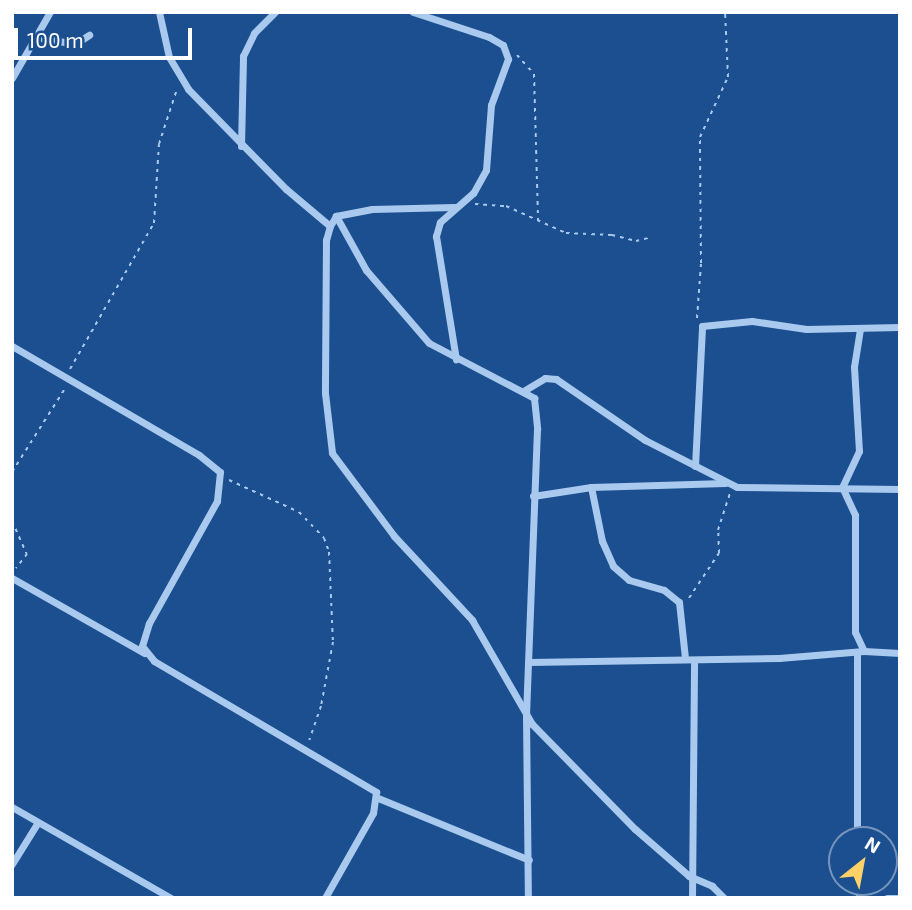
<!DOCTYPE html>
<style>
body{margin:0}
#map{position:relative;width:912px;height:910px;overflow:hidden;background:#1b4f8f;font-family:"Exo 2",sans-serif}
div>[style]{position:absolute}
.path>*{height:2px;margin-top:-1px;transform-origin:0;background:repeating-linear-gradient(90deg,#a9c9ee 0 3.5px,transparent 0 8.5px)}
.street>*{height:7px;margin:-3.5px;padding:0 3.5px;transform-origin:3.5px;border-radius:3.5px;background:#a9c9ee}
span{translate:-50% -50%;white-space:nowrap;text-align:center;line-height:1.15;-webkit-text-stroke:6px #1b4f8f;paint-order:stroke}
.frame{position:absolute;inset:0;border:14px solid #fff;pointer-events:none}
.north{position:absolute;left:828px;top:826px;width:70px;height:70px;box-sizing:border-box;background:#1b4f8f;border:2px solid #7695bc;border-radius:50%;rotate:31deg;font-size:19px;font-weight:700;line-height:28px;text-align:center;color:#fff}
.north::after{content:'';display:block;margin:auto;width:24px;height:32px;background:#ffd166;clip-path:polygon(50% 0,100% 100%,50% 72%,0 100%)}
.scale{position:absolute;left:14px;top:28px;width:178px;height:32px;box-sizing:border-box;border:4px solid #fff;border-top:0;padding-left:9px;font-size:21px;line-height:24px;white-space:nowrap;color:#fff;-webkit-text-stroke:5px #1b4f8f;paint-order:stroke}
</style>
<div id="map">
<div class="path">
<div style="left:517px;top:55px;width:25px;rotate:48deg"></div>
<div style="left:534px;top:74px;width:146px;rotate:88.4deg"></div>
<div style="left:475px;top:204px;width:31px;rotate:4deg"></div>
<div style="left:506px;top:206px;width:66px;rotate:24.2deg"></div>
<div style="left:566px;top:233px;width:46px;rotate:2.5deg"></div>
<div style="left:612px;top:235px;width:25px;rotate:14deg"></div>
<div style="left:636px;top:241px;width:16px;rotate:-14deg"></div>
<div style="left:697px;top:318px;width:55px;rotate:-85.8deg"></div>
<div style="left:701px;top:263px;width:126px;rotate:-90.5deg"></div>
<div style="left:700px;top:137px;width:66px;rotate:-65deg"></div>
<div style="left:728px;top:77px;width:65px;rotate:-92.6deg"></div>
<div style="left:70px;top:369px;width:168px;rotate:-60.1deg"></div>
<div style="left:154px;top:223px;width:79px;rotate:-86.4deg"></div>
<div style="left:159px;top:144px;width:58px;rotate:-71.9deg"></div>
<div style="left:12px;top:472px;width:97px;rotate:-57.6deg"></div>
<div style="left:229px;top:480px;width:77px;rotate:24.6deg"></div>
<div style="left:299px;top:512px;width:36px;rotate:46deg"></div>
<div style="left:324px;top:538px;width:15px;rotate:70deg"></div>
<div style="left:329px;top:552px;width:90px;rotate:87.5deg"></div>
<div style="left:333px;top:642px;width:65px;rotate:100.6deg"></div>
<div style="left:321px;top:706px;width:36px;rotate:109deg"></div>
<div style="left:12px;top:521px;width:36px;rotate:66deg"></div>
<div style="left:27px;top:554px;width:18px;rotate:128deg"></div>
<div style="left:689px;top:598px;width:54px;rotate:-56.3deg"></div>
<div style="left:719px;top:553px;width:23px;rotate:-92deg"></div>
<div style="left:718px;top:530px;width:38px;rotate:-72deg"></div>
</div>
<div class="street">
<div style="left:159px;top:12px;width:46px;rotate:77.5deg"></div>
<div style="left:169px;top:57px;width:37px;rotate:59deg"></div>
<div style="left:188px;top:89px;width:140px;rotate:45.6deg"></div>
<div style="left:286px;top:189px;width:57px;rotate:40.1deg"></div>
<div style="left:413px;top:12px;width:80px;rotate:18.2deg"></div>
<div style="left:489px;top:37px;width:16px;rotate:30deg"></div>
<div style="left:503px;top:45px;width:15px;rotate:70deg"></div>
<div style="left:508px;top:59px;width:49px;rotate:110.3deg"></div>
<div style="left:491px;top:105px;width:65px;rotate:94.4deg"></div>
<div style="left:486px;top:170px;width:26px;rotate:119deg"></div>
<div style="left:473px;top:193px;width:44px;rotate:138.7deg"></div>
<div style="left:440px;top:222px;width:15px;rotate:106deg"></div>
<div style="left:436px;top:236px;width:125px;rotate:80.8deg"></div>
<div style="left:36px;top:37px;width:40px;rotate:10deg"></div>
<div style="left:75px;top:44px;width:17px;rotate:-33deg"></div>
<div style="left:12px;top:78px;width:76px;rotate:-60.1deg"></div>
<div style="left:241px;top:146px;width:90px;rotate:-88.7deg"></div>
<div style="left:243px;top:56px;width:25px;rotate:-64deg"></div>
<div style="left:254px;top:33px;width:30px;rotate:-45deg"></div>
<div style="left:454px;top:207px;width:82px;rotate:178.6deg"></div>
<div style="left:372px;top:209px;width:37px;rotate:169deg"></div>
<div style="left:336px;top:216px;width:12px;rotate:121deg"></div>
<div style="left:330px;top:226px;width:15px;rotate:106deg"></div>
<div style="left:326px;top:240px;width:153px;rotate:90.4deg"></div>
<div style="left:325px;top:393px;width:60px;rotate:83.3deg"></div>
<div style="left:332px;top:453px;width:104px;rotate:53.2deg"></div>
<div style="left:394px;top:536px;width:115px;rotate:47.1deg"></div>
<div style="left:472px;top:620px;width:120px;rotate:60deg"></div>
<div style="left:532px;top:724px;width:147px;rotate:45.6deg"></div>
<div style="left:635px;top:829px;width:72px;rotate:41deg"></div>
<div style="left:689px;top:876px;width:25px;rotate:23deg"></div>
<div style="left:712px;top:886px;width:17px;rotate:45deg"></div>
<div style="left:336px;top:216px;width:62px;rotate:60.9deg"></div>
<div style="left:366px;top:270px;width:96px;rotate:49.2deg"></div>
<div style="left:429px;top:343px;width:119px;rotate:27.6deg"></div>
<div style="left:534px;top:398px;width:31px;rotate:84deg"></div>
<div style="left:537px;top:429px;width:287px;rotate:92.2deg"></div>
<div style="left:526px;top:716px;width:182px;rotate:89.4deg"></div>
<div style="left:860px;top:329px;width:38px;rotate:99deg"></div>
<div style="left:854px;top:367px;width:84px;rotate:86.6deg"></div>
<div style="left:859px;top:451px;width:40px;rotate:115deg"></div>
<div style="left:842px;top:487px;width:31px;rotate:65deg"></div>
<div style="left:855px;top:515px;width:117px;rotate:90deg"></div>
<div style="left:855px;top:632px;width:21px;rotate:65deg"></div>
<div style="left:864px;top:651px;width:36px;rotate:3deg"></div>
<div style="left:12px;top:346px;width:216px;rotate:30.2deg"></div>
<div style="left:199px;top:455px;width:27px;rotate:39deg"></div>
<div style="left:220px;top:472px;width:29px;rotate:96deg"></div>
<div style="left:217px;top:501px;width:140px;rotate:119.1deg"></div>
<div style="left:149px;top:623px;width:24px;rotate:107deg"></div>
<div style="left:142px;top:646px;width:19px;rotate:51deg"></div>
<div style="left:154px;top:661px;width:258px;rotate:30.5deg"></div>
<div style="left:376px;top:792px;width:21px;rotate:98deg"></div>
<div style="left:373px;top:813px;width:98px;rotate:119.5deg"></div>
<div style="left:525px;top:390px;width:23px;rotate:-31deg"></div>
<div style="left:545px;top:378px;width:11px;rotate:5deg"></div>
<div style="left:556px;top:379px;width:108px;rotate:34.4deg"></div>
<div style="left:645px;top:440px;width:103px;rotate:27.1deg"></div>
<div style="left:737px;top:487px;width:163px;rotate:0.7deg"></div>
<div style="left:695px;top:466px;width:140px;rotate:-87.1deg"></div>
<div style="left:702px;top:326px;width:50px;rotate:-5.7deg"></div>
<div style="left:752px;top:321px;width:55px;rotate:8.4deg"></div>
<div style="left:806px;top:329px;width:94px;rotate:-1.2deg"></div>
<div style="left:591px;top:487px;width:55px;rotate:78.5deg"></div>
<div style="left:602px;top:541px;width:27px;rotate:66deg"></div>
<div style="left:613px;top:566px;width:21px;rotate:41deg"></div>
<div style="left:629px;top:580px;width:36px;rotate:16deg"></div>
<div style="left:664px;top:590px;width:19px;rotate:39deg"></div>
<div style="left:679px;top:602px;width:56px;rotate:83.9deg"></div>
<div style="left:533px;top:496px;width:59px;rotate:-8.8deg"></div>
<div style="left:591px;top:487px;width:134px;rotate:-1.7deg"></div>
<div style="left:12px;top:578px;width:152px;rotate:29.6deg"></div>
<div style="left:529px;top:662px;width:250px;rotate:-0.9deg"></div>
<div style="left:779px;top:658px;width:85px;rotate:-4.7deg"></div>
<div style="left:378px;top:798px;width:163px;rotate:22.3deg"></div>
<div style="left:12px;top:807px;width:183px;rotate:29.8deg"></div>
<div style="left:857px;top:840px;width:187px;rotate:-90deg"></div>
<div style="left:12px;top:864px;width:49px;rotate:-58.2deg"></div>
<div style="left:858px;top:882px;width:16px;rotate:86deg"></div>
<div style="left:692px;top:898px;width:238px;rotate:-89.5deg"></div>
<div style="left:887px;top:898px;width:13px"></div>
</div>
<div class="frame"></div>
<div class="north">N</div>
<div class="scale">100 m</div>
</div>
